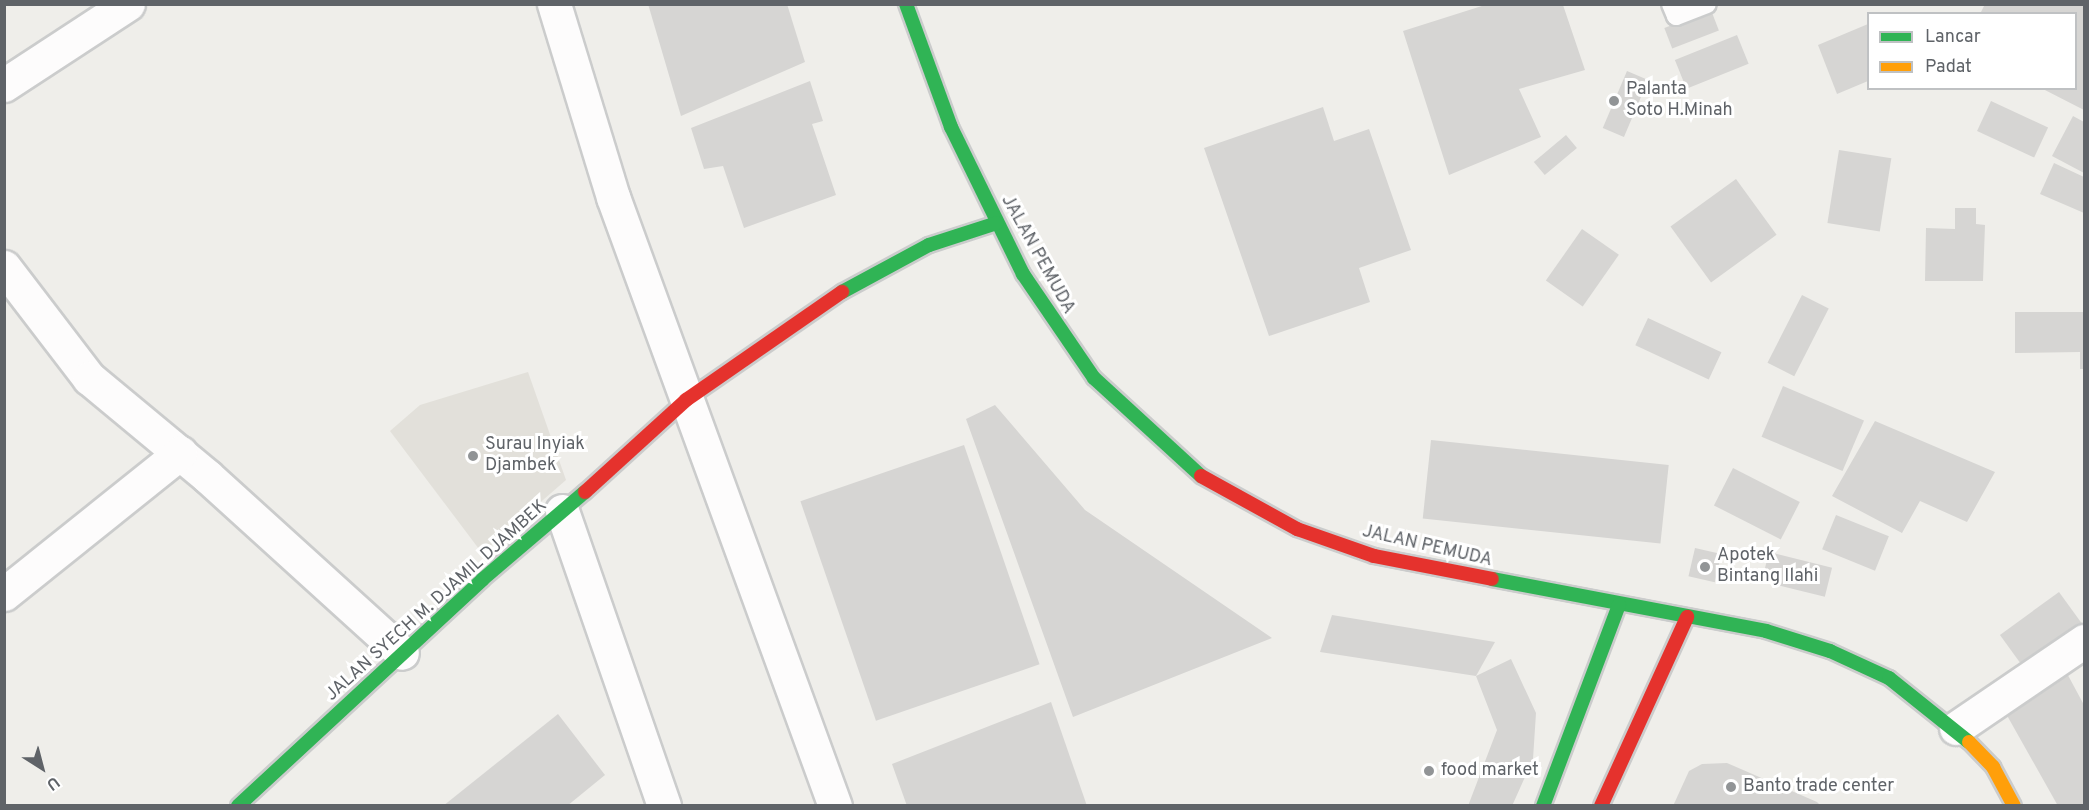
<!DOCTYPE html>
<style>
body{margin:0}
#map{position:relative;width:2089px;height:810px;overflow:hidden;background:#efeeea;font-family:Overpass,sans-serif}
div>[style]{position:absolute}
.education>*{inset:0;background:#e2e0da}
.building>*{inset:0;background:#d6d5d3;transform-origin:0 0}
.roads{filter:drop-shadow(2px 0 #cbcccc) drop-shadow(-2px 0 #cbcccc) drop-shadow(0 2px #cbcccc) drop-shadow(0 -2px #cbcccc)}
.lane>*{height:18px;margin:-9px;padding:0 9px;transform-origin:9px;border-radius:9px;background:#fdfcfc}
.street>*{height:33px;margin:-16.5px;padding:0 16.5px;transform-origin:16.5px;border-radius:16.5px;background:#fdfcfc}
.fast>*{height:14px;margin:-7px;padding:0 7px;transform-origin:7px;border-radius:7px;background:#30b455}
.slow>*{height:14px;margin:-7px;padding:0 7px;transform-origin:7px;border-radius:7px;background:#ff9f0a}
.jam>*{height:14px;margin:-7px;padding:0 7px;transform-origin:7px;border-radius:7px;background:#e5322d}
.dots>*{width:16px;height:16px;translate:-50% -50%;box-sizing:border-box;border:3px solid #fff;border-radius:50%}
span{translate:-50% -50%;white-space:nowrap;text-align:center;line-height:1.15;-webkit-text-stroke:6px #fff;paint-order:stroke}
.poi-label{font-size:18px;color:#5f6368}
.left{translate:0 -50%;text-align:left}
.street-label{font-size:18px;color:#5f6368}
.frame{position:absolute;inset:0;border:6px solid #5f6368;pointer-events:none}
.legend{position:absolute;left:1867px;top:12px;width:210px;height:78px;box-sizing:border-box;background:#fff;border:2px solid #bfc1c3;margin:0;padding:8px 10px;list-style:none;font-size:18px;color:#5f6368}
.legend li{display:flex;align-items:center;gap:12px;height:30px}
.legend b{width:30px;border:2px solid #bfc1c3}
.north{position:absolute;left:12px;top:738px;width:60px;height:60px;-webkit-text-stroke:4px #fff;paint-order:stroke;rotate:144deg;font-size:16px;font-weight:700;line-height:24px;text-align:center;color:#5f6368}
.north::after{content:'';display:block;margin:auto;width:21px;height:27px;background:#5f6368;clip-path:polygon(50% 0,100% 100%,50% 72%,0 100%)}
</style>
<div id="map">
<div class="education">
<div style="clip-path:polygon(528px 372px,566px 480px,482px 553px,390px 431px,420px 405px)"></div>
</div>
<div class="building">
<div style="clip-path:polygon(648px 4px,787px 4px,805px 62px,681px 116px)"></div>
<div style="clip-path:polygon(1985px 4px,2084px 4px,2084px 110px,2041px 88px,2076px 88px,2076px 14px,1980px 14px)"></div>
<div style="clip-path:polygon(1485px 5px,1563px 5px,1585px 70px,1519px 89px,1541px 137px,1449px 175px,1403px 31px)"></div>
<div style="left:1711px;top:10px;width:22px;height:50px;rotate:69deg"></div>
<div style="clip-path:polygon(1868px 24px,1868px 81px,1837px 94px,1818px 45px)"></div>
<div style="left:1737px;top:35px;width:31px;height:67px;rotate:68deg"></div>
<div style="left:1627px;top:71px;width:23px;height:62px;rotate:23deg"></div>
<div style="clip-path:polygon(810px 81px,823px 121px,812px 124px,836px 195px,744px 228px,723px 166px,704px 169px,691px 128px)"></div>
<div style="left:1991px;top:101px;width:63px;height:33px;rotate:25deg"></div>
<div style="clip-path:polygon(1323px 107px,1334px 141px,1369px 129px,1411px 250px,1359px 268px,1370px 302px,1269px 336px,1204px 148px)"></div>
<div style="clip-path:polygon(2073px 116px,2084px 122px,2084px 173px,2052px 156px)"></div>
<div style="left:1566px;top:135px;width:17px;height:42px;rotate:50deg"></div>
<div style="left:1839px;top:150px;width:53px;height:74px;rotate:9deg"></div>
<div style="clip-path:polygon(2054px 163px,2084px 177px,2084px 213px,2040px 194px)"></div>
<div style="left:1736px;top:179px;width:69px;height:81px;rotate:54deg"></div>
<div style="clip-path:polygon(1955px 208px,1976px 208px,1976px 224px,1985px 225px,1983px 281px,1925px 281px,1926px 228px,1955px 229px)"></div>
<div style="left:1582px;top:229px;width:45px;height:63px;rotate:35deg"></div>
<div style="left:1802px;top:295px;width:30px;height:76px;rotate:27deg"></div>
<div style="clip-path:polygon(2015px 312px,2084px 312px,2084px 369px,2080px 369px,2080px 352px,2015px 353px)"></div>
<div style="left:1648px;top:318px;width:81px;height:30px;rotate:25deg"></div>
<div style="left:1783px;top:386px;width:88px;height:55px;rotate:23deg"></div>
<div style="clip-path:polygon(995px 405px,1085px 510px,1272px 638px,1073px 717px,966px 419px)"></div>
<div style="clip-path:polygon(1875px 421px,1995px 472px,1967px 522px,1920px 501px,1902px 533px,1832px 496px)"></div>
<div style="left:1431px;top:440px;width:239px;height:79px;rotate:6deg"></div>
<div style="left:964px;top:445px;width:232px;height:173px;rotate:71deg"></div>
<div style="left:1733px;top:468px;width:75px;height:42px;rotate:27deg"></div>
<div style="left:1836px;top:515px;width:57px;height:37px;rotate:22deg"></div>
<div style="left:1695px;top:548px;width:27px;height:29px;rotate:13deg"></div>
<div style="left:1769px;top:552px;width:65px;height:30px;rotate:14deg"></div>
<div style="left:2059px;top:592px;width:42px;height:73px;rotate:54deg"></div>
<div style="clip-path:polygon(1332px 615px,1495px 642px,1476px 676px,1320px 652px)"></div>
<div style="clip-path:polygon(1511px 659px,1536px 713px,1533px 759px,1512px 806px,1468px 806px,1497px 730px,1476px 676px)"></div>
<div style="clip-path:polygon(2063px 666px,2084px 705px,2084px 806px,2058px 806px,2000px 703px)"></div>
<div style="clip-path:polygon(1051px 702px,1087px 806px,907px 806px,892px 764px)"></div>
<div style="clip-path:polygon(558px 714px,605px 775px,567px 806px,443px 806px)"></div>
<div style="clip-path:polygon(1727px 763px,1817px 802px,1821px 806px,1673px 806px,1689px 771px,1702px 764px)"></div>
</div>
<div class="roads">
<div class="lane">
<div style="left:1671px;top:4px;width:13px;rotate:67deg"></div>
<div style="left:1676px;top:16px;width:33px;rotate:-21deg"></div>
</div>
<div class="street">
<div style="left:554px;top:4px;width:202px;rotate:73deg"></div>
<div style="left:613px;top:197px;width:648px;rotate:69.97deg"></div>
<div style="left:4px;top:85px;width:148px;rotate:-33.2deg"></div>
<div style="left:4px;top:267px;width:140px;rotate:52.6deg"></div>
<div style="left:89px;top:378px;width:153px;rotate:39.7deg"></div>
<div style="left:207px;top:476px;width:263px;rotate:42.2deg"></div>
<div style="left:562px;top:511px;width:312px;rotate:70.9deg"></div>
<div style="left:4px;top:594px;width:226px;rotate:-38.7deg"></div>
<div style="left:1956px;top:728px;width:155px;rotate:-34.2deg"></div>
</div>
<div class="fast">
<div style="left:906px;top:4px;width:131px;rotate:69.9deg"></div>
<div style="left:951px;top:127px;width:164px;rotate:63.9deg"></div>
<div style="left:1023px;top:274px;width:126px;rotate:55.7deg"></div>
<div style="left:1094px;top:378px;width:145px;rotate:42.5deg"></div>
<div style="left:842px;top:292px;width:99px;rotate:-28.4deg"></div>
<div style="left:929px;top:245px;width:71px;rotate:-17.9deg"></div>
<div style="left:1492px;top:579px;width:279px;rotate:10.7deg"></div>
<div style="left:1766px;top:631px;width:67px;rotate:17.4deg"></div>
<div style="left:1830px;top:651px;width:65px;rotate:24.6deg"></div>
<div style="left:1889px;top:678px;width:102px;rotate:38.7deg"></div>
<div style="left:238px;top:806px;width:334px;rotate:-42.8deg"></div>
<div style="left:483px;top:579px;width:134px;rotate:-40.5deg"></div>
<div style="left:1543px;top:806px;width:215px;rotate:-69.3deg"></div>
</div>
<div class="slow">
<div style="left:1969px;top:742px;width:35px;rotate:46deg"></div>
<div style="left:1993px;top:767px;width:44px;rotate:61.7deg"></div>
</div>
<div class="jam">
<div style="left:1201px;top:476px;width:110px;rotate:28.9deg"></div>
<div style="left:1297px;top:529px;width:82px;rotate:19.3deg"></div>
<div style="left:1374px;top:556px;width:120px;rotate:11deg"></div>
<div style="left:585px;top:492px;width:137px;rotate:-42.3deg"></div>
<div style="left:686px;top:400px;width:190px;rotate:-34.7deg"></div>
<div style="left:1601px;top:806px;width:208px;rotate:-65.5deg"></div>
</div>
</div>
<div class="dots">
<div style="left:1614px;top:101px;background:#919496"></div>
<div style="left:473px;top:456px;background:#919496"></div>
<div style="left:1705px;top:567px;background:#919496"></div>
<div style="left:1429px;top:771px;background:#919496"></div>
<div style="left:1731px;top:787px;background:#919496"></div>
</div>
<div class="poi-label">
<span class="left" style="left:1626px;top:101px">Palanta<br>Soto H.Minah</span>
<span class="left" style="left:485px;top:456px">Surau Inyiak<br>Djambek</span>
<span class="left" style="left:1717px;top:567px">Apotek<br>Bintang Ilahi</span>
<span class="left" style="left:1441px;top:771px">food market</span>
<span class="left" style="left:1743px;top:787px">Banto trade center</span>
</div>
<div class="street-label">
<span style="left:1037px;top:255px;rotate:61deg">JALAN PEMUDA</span>
<span style="left:1427px;top:547px;rotate:13deg">JALAN PEMUDA</span>
<span style="left:437px;top:601px;rotate:-42deg">JALAN SYECH M. DJAMIL DJAMBEK</span>
</div>
<div class="frame"></div>
<ul class="legend">
<li><b style="height:8px;background:#30b455"></b>Lancar</li>
<li><b style="height:8px;background:#ff9f0a"></b>Padat</li>
</ul>
<div class="north">U</div>
</div>
